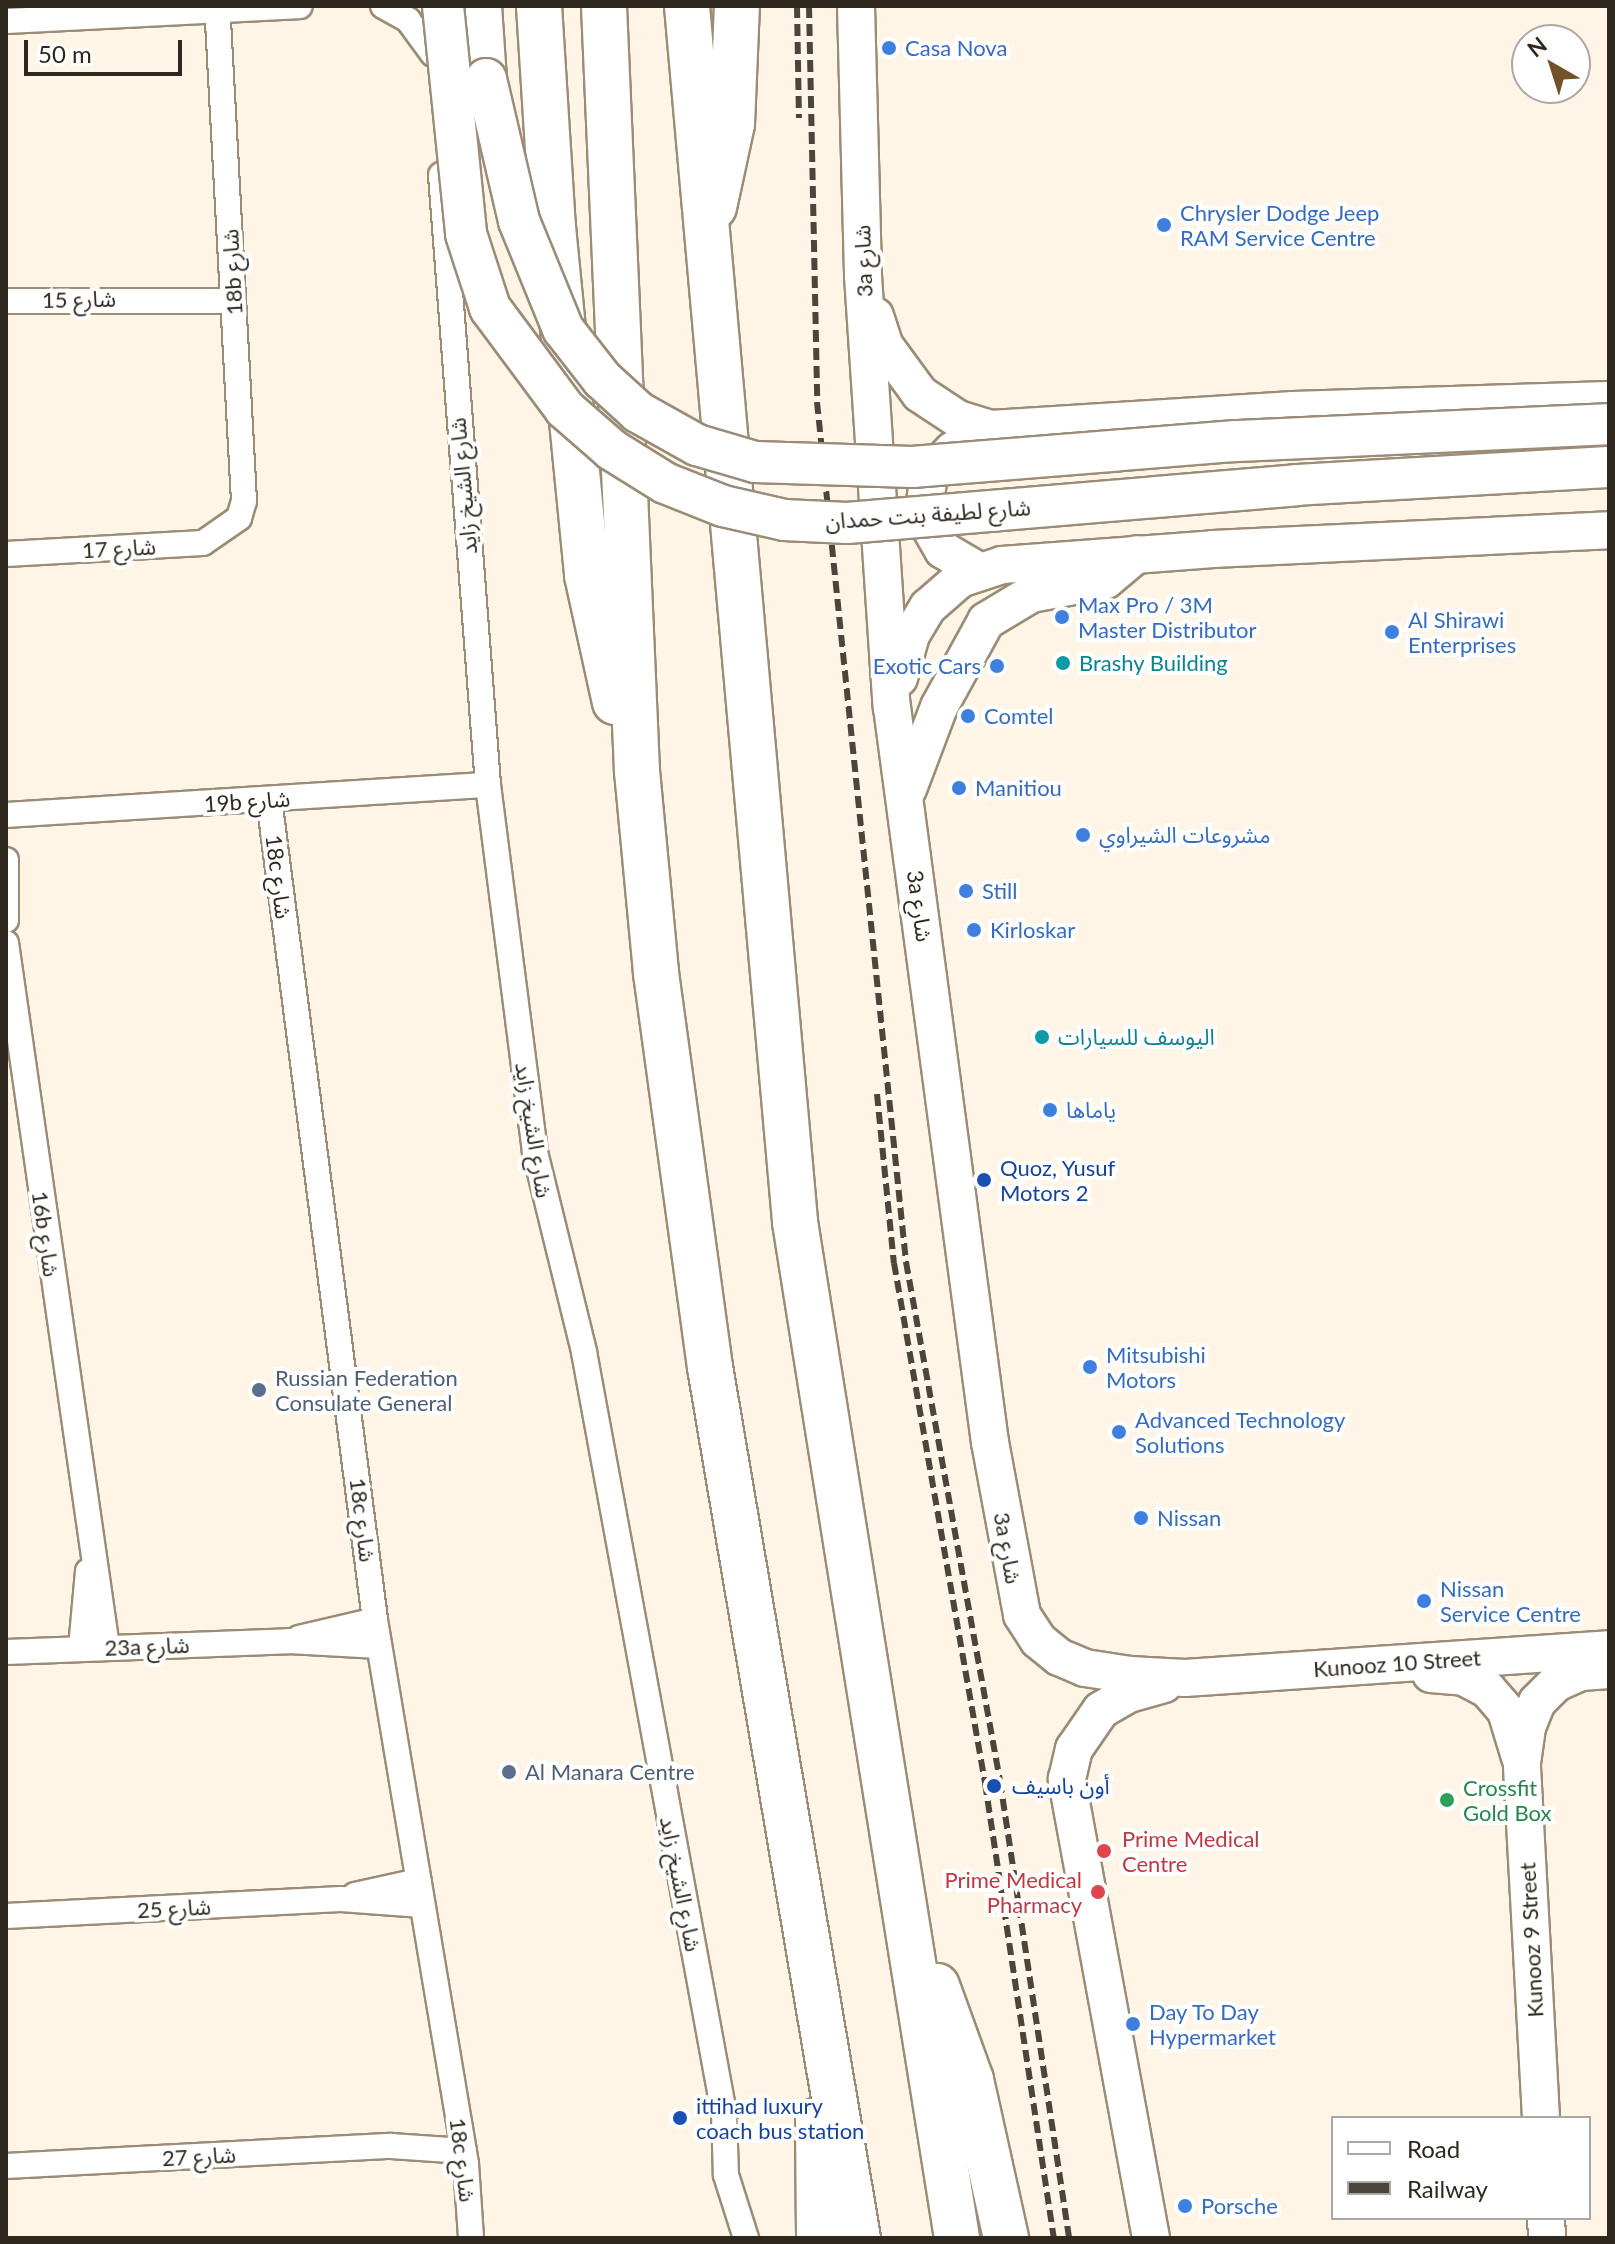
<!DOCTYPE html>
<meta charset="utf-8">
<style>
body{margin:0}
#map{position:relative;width:1615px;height:2244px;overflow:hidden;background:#fff5e7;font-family:Lato,"Noto Sans Arabic",sans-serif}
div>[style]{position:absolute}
.roads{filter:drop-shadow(2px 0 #9a8c76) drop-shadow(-2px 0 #9a8c76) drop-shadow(0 2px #9a8c76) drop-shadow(0 -2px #9a8c76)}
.street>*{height:24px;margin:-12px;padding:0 12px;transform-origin:12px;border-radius:12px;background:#fff}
.secondary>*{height:36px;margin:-18px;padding:0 18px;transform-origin:18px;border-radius:18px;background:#fff}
.primary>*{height:40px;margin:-20px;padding:0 20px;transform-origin:20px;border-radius:20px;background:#fff}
.highway>*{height:44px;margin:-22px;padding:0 22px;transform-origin:22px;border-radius:22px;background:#fff}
.rail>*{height:6px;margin-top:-3px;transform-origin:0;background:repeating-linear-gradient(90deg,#4c453c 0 12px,transparent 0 18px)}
.bridges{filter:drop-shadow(2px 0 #9a8c76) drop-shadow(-2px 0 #9a8c76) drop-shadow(0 2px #9a8c76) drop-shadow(0 -2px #9a8c76)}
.primary-bridge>*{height:40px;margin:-20px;padding:0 20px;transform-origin:20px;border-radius:20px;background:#fff}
.dots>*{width:22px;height:22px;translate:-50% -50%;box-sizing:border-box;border:4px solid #fff;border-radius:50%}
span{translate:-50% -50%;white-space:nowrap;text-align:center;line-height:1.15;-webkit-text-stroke:8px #fff;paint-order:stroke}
.shop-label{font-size:22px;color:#366cbe}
.left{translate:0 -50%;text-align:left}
.right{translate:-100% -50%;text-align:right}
.street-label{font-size:22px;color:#2e281f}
.culture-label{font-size:22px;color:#0d838f}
.transit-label{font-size:22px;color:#164399}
.service-label{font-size:22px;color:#4e5e75}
.leisure-label{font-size:22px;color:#27864d}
.health-label{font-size:22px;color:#be3a42}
.frame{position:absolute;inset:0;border:8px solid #2e281f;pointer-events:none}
.legend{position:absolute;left:1331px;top:2116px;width:260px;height:104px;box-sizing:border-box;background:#fff;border:2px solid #aba9a5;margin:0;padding:10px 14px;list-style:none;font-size:24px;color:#2e281f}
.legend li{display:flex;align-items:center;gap:16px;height:40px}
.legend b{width:40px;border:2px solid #aba9a5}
.north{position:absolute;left:1511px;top:24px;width:80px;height:80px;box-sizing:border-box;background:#fff;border:2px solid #aba9a5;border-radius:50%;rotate:321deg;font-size:22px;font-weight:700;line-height:32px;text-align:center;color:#2e281f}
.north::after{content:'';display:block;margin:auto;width:28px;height:36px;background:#735229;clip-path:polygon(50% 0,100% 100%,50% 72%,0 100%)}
.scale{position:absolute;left:24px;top:40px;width:158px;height:36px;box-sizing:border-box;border:4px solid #2e281f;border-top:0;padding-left:10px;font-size:24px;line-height:28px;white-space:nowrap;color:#2e281f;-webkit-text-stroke:6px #fff;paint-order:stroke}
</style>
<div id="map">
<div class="roads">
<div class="street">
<div style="left:383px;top:6px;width:29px;rotate:29deg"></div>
<div style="left:408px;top:20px;width:42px;rotate:53.7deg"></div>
<div style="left:6px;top:21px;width:294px;rotate:-2.9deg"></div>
<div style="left:441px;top:175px;width:612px;rotate:85.59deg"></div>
<div style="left:488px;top:785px;width:370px;rotate:82.7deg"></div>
<div style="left:535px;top:1152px;width:206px;rotate:76.2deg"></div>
<div style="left:584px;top:1352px;width:774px;rotate:79.58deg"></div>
<div style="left:724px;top:2113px;width:62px;rotate:88.2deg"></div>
<div style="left:726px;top:2175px;width:66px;rotate:72.4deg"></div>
<div style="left:6px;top:301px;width:227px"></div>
<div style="left:6px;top:554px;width:197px;rotate:-3.2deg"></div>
<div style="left:203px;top:543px;width:44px;rotate:-34.8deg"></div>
<div style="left:239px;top:518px;width:18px;rotate:-74deg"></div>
<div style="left:244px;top:501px;width:493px;rotate:-93.1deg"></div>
<div style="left:269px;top:799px;width:828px;rotate:82.64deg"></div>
<div style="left:375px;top:1620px;width:552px;rotate:80.5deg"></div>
<div style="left:466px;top:2164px;width:74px;rotate:86.1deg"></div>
<div style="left:6px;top:815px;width:483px;rotate:-3.6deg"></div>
<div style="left:6px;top:860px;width:60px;rotate:90deg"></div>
<div style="left:6px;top:943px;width:711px;rotate:81.84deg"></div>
<div style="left:299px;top:1638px;width:78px;rotate:-13.3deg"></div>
<div style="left:81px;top:1648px;width:77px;rotate:-84.8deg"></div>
<div style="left:6px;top:1652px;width:283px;rotate:-2.2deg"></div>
<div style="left:289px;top:1641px;width:90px;rotate:3.2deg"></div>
<div style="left:355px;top:1895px;width:65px;rotate:-12.5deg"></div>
<div style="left:6px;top:1916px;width:335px;rotate:-2.9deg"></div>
<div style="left:341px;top:1899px;width:81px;rotate:4.2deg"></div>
<div style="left:6px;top:2166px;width:386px;rotate:-3deg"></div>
<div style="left:391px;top:2146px;width:73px;rotate:3.9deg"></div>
</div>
<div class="secondary">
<div style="left:856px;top:6px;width:270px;rotate:88.5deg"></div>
<div style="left:863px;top:276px;width:432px;rotate:86.2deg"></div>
<div style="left:892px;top:707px;width:742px;rotate:82.41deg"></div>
<div style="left:990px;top:1442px;width:176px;rotate:79.5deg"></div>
<div style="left:1022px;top:1615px;width:30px;rotate:57deg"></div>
<div style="left:1038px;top:1640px;width:27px;rotate:39deg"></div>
<div style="left:1059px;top:1657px;width:28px;rotate:23deg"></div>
<div style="left:1085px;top:1668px;width:46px;rotate:8.8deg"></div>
<div style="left:1130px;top:1675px;width:55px;rotate:3.1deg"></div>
<div style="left:1185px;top:1678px;width:425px;rotate:-3.9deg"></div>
<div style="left:875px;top:316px;width:32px;rotate:72deg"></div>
<div style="left:885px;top:346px;width:59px;rotate:53.9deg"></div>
<div style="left:920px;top:394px;width:45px;rotate:33.3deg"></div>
<div style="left:958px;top:419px;width:34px;rotate:17deg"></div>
<div style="left:991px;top:429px;width:303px;rotate:-3.6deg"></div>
<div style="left:1293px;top:410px;width:316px;rotate:-1.8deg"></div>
<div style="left:953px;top:450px;width:35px;rotate:134deg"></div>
<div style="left:929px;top:475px;width:40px;rotate:98.5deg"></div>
<div style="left:923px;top:515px;width:40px;rotate:60.3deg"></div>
<div style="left:943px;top:550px;width:42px;rotate:30.3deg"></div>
<div style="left:899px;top:678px;width:45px;rotate:-74.4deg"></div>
<div style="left:911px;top:635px;width:33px;rotate:-59deg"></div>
<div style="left:928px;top:607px;width:43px;rotate:-41.2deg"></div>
<div style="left:960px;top:579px;width:44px;rotate:-18.4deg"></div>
<div style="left:1002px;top:565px;width:212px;rotate:-4.3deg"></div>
<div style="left:1213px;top:549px;width:396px;rotate:-2.7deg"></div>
<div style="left:908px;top:789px;width:88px;rotate:-69.3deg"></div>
<div style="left:939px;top:707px;width:98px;rotate:-61.3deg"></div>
<div style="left:986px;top:621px;width:52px;rotate:-31deg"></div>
<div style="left:1031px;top:594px;width:76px;rotate:-10.6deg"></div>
<div style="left:1106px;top:580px;width:40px;rotate:-40deg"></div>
<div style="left:1431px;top:1674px;width:33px;rotate:5deg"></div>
<div style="left:1464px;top:1677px;width:27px;rotate:28deg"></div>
<div style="left:1488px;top:1690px;width:28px;rotate:49deg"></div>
<div style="left:1506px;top:1711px;width:48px;rotate:73.1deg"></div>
<div style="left:1541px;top:2118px;width:356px;rotate:-93.1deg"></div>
<div style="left:1522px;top:1763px;width:36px;rotate:-82deg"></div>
<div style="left:1527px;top:1727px;width:27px;rotate:-68deg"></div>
<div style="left:1537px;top:1702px;width:27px;rotate:-45deg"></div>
<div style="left:1556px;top:1683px;width:27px;rotate:-24deg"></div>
<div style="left:1581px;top:1672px;width:28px;rotate:-4deg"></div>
<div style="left:1546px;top:2218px;width:20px;rotate:87deg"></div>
<div style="left:1151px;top:2238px;width:467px;rotate:-100.4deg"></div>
<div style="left:1067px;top:1779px;width:31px;rotate:-77deg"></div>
<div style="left:1074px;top:1749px;width:47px;rotate:-55.3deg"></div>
<div style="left:1101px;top:1710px;width:32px;rotate:-30deg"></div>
<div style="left:1129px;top:1694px;width:36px;rotate:-16deg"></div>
</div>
<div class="primary">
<div style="left:481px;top:6px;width:73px;rotate:86.1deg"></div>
</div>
<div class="highway">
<div style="left:539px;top:6px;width:221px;rotate:86.4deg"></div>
<div style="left:553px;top:227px;width:350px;rotate:84.4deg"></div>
<div style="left:587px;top:575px;width:130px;rotate:77.6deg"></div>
<div style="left:604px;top:6px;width:766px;rotate:87.53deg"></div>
<div style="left:637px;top:771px;width:203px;rotate:84.6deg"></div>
<div style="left:656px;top:973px;width:398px;rotate:82.2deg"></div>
<div style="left:710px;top:1367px;width:883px;rotate:80.36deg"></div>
<div style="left:687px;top:6px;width:1221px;rotate:84.92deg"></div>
<div style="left:795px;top:1222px;width:1029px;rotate:80.94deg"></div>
<div style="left:714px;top:207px;width:85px;rotate:-77.8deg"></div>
<div style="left:732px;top:124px;width:118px;rotate:-87.6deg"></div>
<div style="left:937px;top:1986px;width:100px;rotate:70.1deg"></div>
<div style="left:971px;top:2080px;width:162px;rotate:77.5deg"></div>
<div style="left:818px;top:2120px;width:118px;rotate:89.5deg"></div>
</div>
</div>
<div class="rail">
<div style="left:797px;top:6px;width:112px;rotate:89deg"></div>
<div style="left:809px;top:6px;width:396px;rotate:88.8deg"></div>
<div style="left:817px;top:402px;width:865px;rotate:84.09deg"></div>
<div style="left:906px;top:1262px;width:527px;rotate:79.73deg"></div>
<div style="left:1000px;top:1781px;width:462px;rotate:81.4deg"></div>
<div style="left:877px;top:1094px;width:170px;rotate:84.3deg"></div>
<div style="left:894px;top:1263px;width:528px;rotate:80.07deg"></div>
<div style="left:985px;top:1783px;width:460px;rotate:81.4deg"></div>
</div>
<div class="bridges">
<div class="primary-bridge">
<div style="left:443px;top:6px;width:229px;rotate:84.2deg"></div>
<div style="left:466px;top:234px;width:78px;rotate:72deg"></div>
<div style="left:490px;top:308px;width:126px;rotate:53.4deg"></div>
<div style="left:565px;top:409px;width:62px;rotate:41.1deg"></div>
<div style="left:612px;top:450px;width:62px;rotate:31.9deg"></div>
<div style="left:665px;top:483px;width:62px;rotate:21.6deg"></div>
<div style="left:723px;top:506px;width:63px;rotate:12.9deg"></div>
<div style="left:784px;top:520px;width:63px;rotate:2.7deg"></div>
<div style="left:847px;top:523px;width:451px;rotate:-4.8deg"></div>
<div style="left:1296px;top:485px;width:314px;rotate:-3.3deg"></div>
<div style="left:486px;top:79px;width:146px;rotate:76.9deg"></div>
<div style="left:519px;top:221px;width:117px;rotate:67.8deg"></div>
<div style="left:563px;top:329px;width:63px;rotate:52deg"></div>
<div style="left:602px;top:379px;width:49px;rotate:42.5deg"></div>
<div style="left:638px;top:412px;width:68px;rotate:29.2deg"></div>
<div style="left:697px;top:445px;width:60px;rotate:16.3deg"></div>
<div style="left:755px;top:462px;width:157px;rotate:1.8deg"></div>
<div style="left:912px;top:467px;width:325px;rotate:-4.6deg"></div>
<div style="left:1236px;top:441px;width:373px;rotate:-2.6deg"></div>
</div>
</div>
<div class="dots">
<div style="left:889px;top:48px;background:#3f7fe0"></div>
<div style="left:1164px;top:225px;background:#3f7fe0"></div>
<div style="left:1062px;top:617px;background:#3f7fe0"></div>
<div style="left:1392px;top:632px;background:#3f7fe0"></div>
<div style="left:1063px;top:663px;background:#0f9aa8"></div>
<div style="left:997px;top:666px;background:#3f7fe0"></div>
<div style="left:968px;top:716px;background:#3f7fe0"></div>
<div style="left:959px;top:788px;background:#3f7fe0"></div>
<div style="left:1083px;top:835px;background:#3f7fe0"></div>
<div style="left:966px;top:891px;background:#3f7fe0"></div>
<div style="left:974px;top:930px;background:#3f7fe0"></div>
<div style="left:1042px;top:1037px;background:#0f9aa8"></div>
<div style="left:1050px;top:1110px;background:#3f7fe0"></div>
<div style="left:984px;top:1180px;background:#1a4fb4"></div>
<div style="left:1090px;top:1367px;background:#3f7fe0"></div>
<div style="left:259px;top:1390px;background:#5c6f8a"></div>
<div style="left:1119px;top:1432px;background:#3f7fe0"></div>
<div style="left:1141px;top:1518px;background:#3f7fe0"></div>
<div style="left:1424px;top:1601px;background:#3f7fe0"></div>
<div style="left:509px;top:1772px;background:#5c6f8a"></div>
<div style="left:994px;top:1786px;background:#1a4fb4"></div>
<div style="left:1447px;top:1800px;background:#2e9e5b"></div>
<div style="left:1104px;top:1851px;background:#e0444e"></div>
<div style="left:1098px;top:1892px;background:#e0444e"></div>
<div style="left:1133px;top:2024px;background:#3f7fe0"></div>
<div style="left:680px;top:2118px;background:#1a4fb4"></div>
<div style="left:1185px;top:2206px;background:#3f7fe0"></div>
</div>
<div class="shop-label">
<span class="left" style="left:905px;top:48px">Casa Nova</span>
<span class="left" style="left:1180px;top:225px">Chrysler Dodge Jeep<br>RAM Service Centre</span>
<span class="left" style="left:1078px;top:617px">Max Pro / 3M<br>Master Distributor</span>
<span class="left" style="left:1408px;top:632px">Al Shirawi<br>Enterprises</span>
<span class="right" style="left:981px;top:666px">Exotic Cars</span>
<span class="left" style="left:984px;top:716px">Comtel</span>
<span class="left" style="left:975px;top:788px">Manitiou</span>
<span class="left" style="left:1099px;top:835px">مشروعات الشيراوي</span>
<span class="left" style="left:982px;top:891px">Still</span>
<span class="left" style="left:990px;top:930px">Kirloskar</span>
<span class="left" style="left:1066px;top:1110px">ياماها</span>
<span class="left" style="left:1106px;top:1367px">Mitsubishi<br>Motors</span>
<span class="left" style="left:1135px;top:1432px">Advanced Technology<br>Solutions</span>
<span class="left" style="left:1157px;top:1518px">Nissan</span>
<span class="left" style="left:1440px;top:1601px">Nissan<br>Service Centre</span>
<span class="left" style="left:1149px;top:2024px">Day To Day<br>Hypermarket</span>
<span class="left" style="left:1201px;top:2206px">Porsche</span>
</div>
<div class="street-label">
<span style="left:863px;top:261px;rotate:-92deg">3a شارع</span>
<span style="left:232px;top:272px;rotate:-93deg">18b شارع</span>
<span style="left:79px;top:299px;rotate:-1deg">شارع 15</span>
<span style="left:463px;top:486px;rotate:-95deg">شارع الشيخ زايد</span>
<span style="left:928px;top:514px;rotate:-4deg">شارع لطيفة بنت حمدان</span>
<span style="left:119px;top:548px;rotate:-3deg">شارع 17</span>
<span style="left:247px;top:801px;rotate:-4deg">19b شارع</span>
<span style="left:279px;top:877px;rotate:83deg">18c شارع</span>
<span style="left:920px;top:906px;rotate:82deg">3a شارع</span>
<span style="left:534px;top:1130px;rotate:81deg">شارع الشيخ زايد</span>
<span style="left:46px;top:1234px;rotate:82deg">16b شارع</span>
<span style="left:363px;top:1520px;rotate:83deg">18c شارع</span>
<span style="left:1008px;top:1548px;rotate:80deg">3a شارع</span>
<span style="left:147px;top:1646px;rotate:-2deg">23a شارع</span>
<span style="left:1397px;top:1663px;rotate:-4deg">Kunooz 10 Street</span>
<span style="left:681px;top:1884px;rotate:79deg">شارع الشيخ زايد</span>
<span style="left:174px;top:1908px;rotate:-3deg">شارع 25</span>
<span style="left:1531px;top:1940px;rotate:-93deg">Kunooz 9 Street</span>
<span style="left:199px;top:2156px;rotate:-3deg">شارع 27</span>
<span style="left:463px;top:2160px;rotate:83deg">18c شارع</span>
</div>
<div class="culture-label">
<span class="left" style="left:1079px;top:663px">Brashy Building</span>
<span class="left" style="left:1058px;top:1037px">اليوسف للسيارات</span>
</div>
<div class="transit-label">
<span class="left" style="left:1000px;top:1180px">Quoz, Yusuf<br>Motors 2</span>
<span class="left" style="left:1012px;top:1786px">أون باسيف</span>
<span class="left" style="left:696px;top:2118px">ittihad luxury<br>coach bus station</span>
</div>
<div class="service-label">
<span class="left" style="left:275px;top:1390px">Russian Federation<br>Consulate General</span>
<span class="left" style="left:525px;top:1772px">Al Manara Centre</span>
</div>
<div class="leisure-label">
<span class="left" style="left:1463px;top:1800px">Crossfit<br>Gold Box</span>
</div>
<div class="health-label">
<span class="left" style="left:1122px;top:1851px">Prime Medical<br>Centre</span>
<span class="right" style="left:1082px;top:1892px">Prime Medical<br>Pharmacy</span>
</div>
<div class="frame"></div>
<ul class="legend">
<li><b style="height:10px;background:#fff"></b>Road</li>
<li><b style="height:10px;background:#4c453c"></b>Railway</li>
</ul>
<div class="north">N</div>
<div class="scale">50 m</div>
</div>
